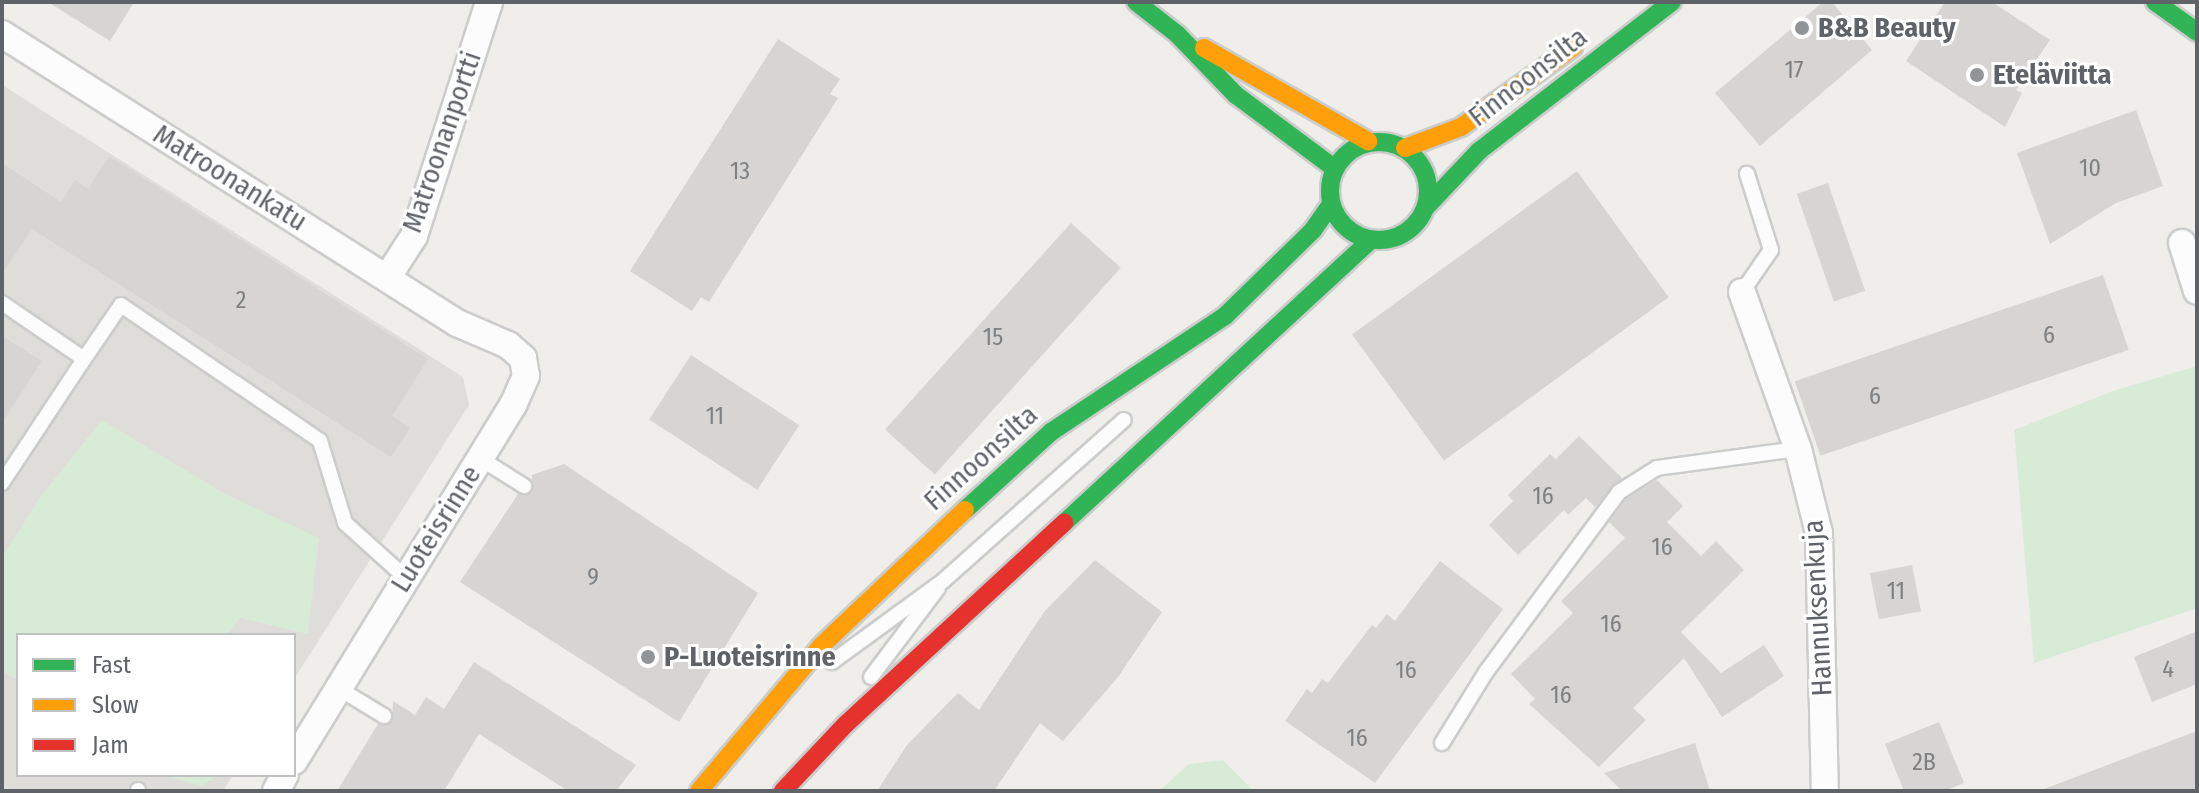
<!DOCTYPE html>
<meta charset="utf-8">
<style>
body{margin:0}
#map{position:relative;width:2199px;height:793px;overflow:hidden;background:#efeeea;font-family:"Fira Sans Condensed",sans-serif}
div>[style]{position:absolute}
.industrial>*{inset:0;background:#dfddda}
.green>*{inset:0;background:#d8ebd6}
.building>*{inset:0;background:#d6d5d3;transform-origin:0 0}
.roads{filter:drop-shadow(2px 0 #cbcccc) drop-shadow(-2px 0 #cbcccc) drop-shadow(0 2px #cbcccc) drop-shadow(0 -2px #cbcccc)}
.lane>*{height:14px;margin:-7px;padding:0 7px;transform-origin:7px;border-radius:7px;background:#fdfcfc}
.street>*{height:26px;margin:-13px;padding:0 13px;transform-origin:13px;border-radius:13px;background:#fdfcfc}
.fast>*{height:18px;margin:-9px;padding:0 9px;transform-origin:9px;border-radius:9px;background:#30b455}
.fast>.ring{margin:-9px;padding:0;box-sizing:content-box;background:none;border:18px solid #30b455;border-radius:50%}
.slow>*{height:18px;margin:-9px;padding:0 9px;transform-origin:9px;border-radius:9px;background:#ff9f0a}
.jam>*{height:18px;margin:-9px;padding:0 9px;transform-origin:9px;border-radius:9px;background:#e5322d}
.dots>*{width:22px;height:22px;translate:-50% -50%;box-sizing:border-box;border:4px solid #fff;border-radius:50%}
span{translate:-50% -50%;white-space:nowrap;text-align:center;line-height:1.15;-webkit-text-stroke:6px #fff;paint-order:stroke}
.number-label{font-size:24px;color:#7e8184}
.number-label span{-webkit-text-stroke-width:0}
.poi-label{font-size:28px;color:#5f6368;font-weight:700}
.left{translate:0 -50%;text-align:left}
.street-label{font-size:28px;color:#5f6368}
.frame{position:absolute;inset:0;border:4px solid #5f6368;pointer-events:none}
.legend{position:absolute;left:16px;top:633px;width:280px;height:144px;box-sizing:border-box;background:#fff;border:2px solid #bfc1c3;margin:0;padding:10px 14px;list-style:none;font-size:24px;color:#5f6368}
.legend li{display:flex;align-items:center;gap:16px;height:40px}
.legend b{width:40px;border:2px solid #bfc1c3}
</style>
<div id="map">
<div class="industrial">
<div style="clip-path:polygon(2px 85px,463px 377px,469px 405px,294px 679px,294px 635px,18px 635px,18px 775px,233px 775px,223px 791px,2px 791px)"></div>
</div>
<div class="green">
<div style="clip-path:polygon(2197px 366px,2197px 608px,2034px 663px,2014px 430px,2113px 391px)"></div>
<div style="clip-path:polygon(102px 420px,225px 494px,319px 538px,308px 634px,240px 618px,227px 635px,18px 635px,18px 680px,2px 671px,2px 557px,41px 496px)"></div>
<div style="clip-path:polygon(1223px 760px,1254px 791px,1159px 791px,1189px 764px)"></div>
<div style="clip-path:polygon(161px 775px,217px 775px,203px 786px)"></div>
</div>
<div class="building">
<div style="clip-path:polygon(48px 2px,134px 2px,110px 41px)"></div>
<div style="clip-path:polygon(1823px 2px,1832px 2px,1872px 50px,1760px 146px,1715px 93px)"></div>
<div style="clip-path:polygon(1945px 2px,1992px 2px,2050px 40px,2016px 90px,2022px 93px,2005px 127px,1906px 61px)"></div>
<div style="clip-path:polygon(778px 39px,840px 79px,830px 94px,838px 98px,709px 302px,701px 297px,692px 311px,630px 271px)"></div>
<div style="clip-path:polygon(2136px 110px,2163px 186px,2116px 203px,2050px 244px,2017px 153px)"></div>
<div style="clip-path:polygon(109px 156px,428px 359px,392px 416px,410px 428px,391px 457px,32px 229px,2px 274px,2px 163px,61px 202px,75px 180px,88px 189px)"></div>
<div style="left:1577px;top:171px;width:156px;height:278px;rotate:54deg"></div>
<div style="left:1828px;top:183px;width:114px;height:33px;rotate:71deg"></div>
<div style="left:1071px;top:223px;width:67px;height:278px;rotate:42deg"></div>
<div style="left:2103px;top:275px;width:79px;height:326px;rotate:71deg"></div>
<div style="clip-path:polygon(2px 336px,42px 361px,2px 423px)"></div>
<div style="left:691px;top:355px;width:129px;height:77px;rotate:33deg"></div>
<div style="clip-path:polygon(1579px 436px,1622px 478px,1595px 507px,1586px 498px,1568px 515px,1564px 510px,1518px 555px,1489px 525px,1513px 501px,1508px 495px,1550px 454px,1556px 459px)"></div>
<div style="clip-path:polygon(564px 464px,758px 593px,679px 722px,460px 582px,518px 494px,532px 492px,532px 475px)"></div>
<div style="clip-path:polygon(1657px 480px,1683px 506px,1667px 522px,1701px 556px,1716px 541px,1744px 570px,1681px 632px,1721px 673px,1764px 645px,1784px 676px,1722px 717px,1684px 658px,1633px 708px,1646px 720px,1599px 767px,1529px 704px,1535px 699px,1511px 674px,1573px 613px,1561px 601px,1625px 538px,1609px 522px,1626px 499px)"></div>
<div style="clip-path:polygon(1095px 560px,1162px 612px,1118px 677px,1063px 741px,1040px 723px,994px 791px,877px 791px,907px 745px,958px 693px,979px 710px,1044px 612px)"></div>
<div style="clip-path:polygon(1440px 561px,1503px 609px,1375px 783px,1285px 721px,1307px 689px,1312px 693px,1322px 679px,1328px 683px,1372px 625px,1376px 628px,1387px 614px,1395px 621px)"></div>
<div style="left:1912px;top:565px;width:47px;height:43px;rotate:79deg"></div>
<div style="clip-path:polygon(2197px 631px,2197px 684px,2152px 702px,2134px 657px)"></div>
<div style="clip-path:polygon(474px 662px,636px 765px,616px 791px,568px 791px,479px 734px,444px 791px,337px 791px,378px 724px,392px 722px,393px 701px,415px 715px,426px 697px,444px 709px)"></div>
<div style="clip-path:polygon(1939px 722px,1964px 783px,1944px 791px,1904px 791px,1885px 744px)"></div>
<div style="clip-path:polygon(2197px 731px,2197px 791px,2044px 791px,2044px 789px)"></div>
<div style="clip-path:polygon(1695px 743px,1710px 791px,1622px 791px,1604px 773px)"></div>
</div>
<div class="roads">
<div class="lane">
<div style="left:1742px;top:292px;width:51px;rotate:-55.4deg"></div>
<div style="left:1771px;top:250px;width:80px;rotate:-107.5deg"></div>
<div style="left:2px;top:303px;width:99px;rotate:34.3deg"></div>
<div style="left:84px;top:359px;width:149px;rotate:123.5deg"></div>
<div style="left:84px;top:359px;width:65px;rotate:-55.6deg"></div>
<div style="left:121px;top:305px;width:241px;rotate:34.3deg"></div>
<div style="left:320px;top:441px;width:86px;rotate:73deg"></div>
<div style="left:345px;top:523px;width:81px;rotate:42deg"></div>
<div style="left:481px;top:459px;width:51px;rotate:32.1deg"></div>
<div style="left:832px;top:662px;width:137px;rotate:-36.1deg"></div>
<div style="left:943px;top:581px;width:242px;rotate:-41.7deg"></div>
<div style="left:871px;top:677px;width:111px;rotate:-53deg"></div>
<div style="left:338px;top:688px;width:54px;rotate:31.3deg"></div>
<div style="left:1442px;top:743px;width:84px;rotate:-58.2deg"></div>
<div style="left:1486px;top:672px;width:224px;rotate:-53.5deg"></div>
<div style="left:1619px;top:492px;width:45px;rotate:-32.3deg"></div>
<div style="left:1657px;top:468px;width:142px;rotate:-7.7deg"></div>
<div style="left:138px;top:791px;width:1px;rotate:-90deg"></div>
</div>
<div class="street">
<div style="left:2px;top:34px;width:539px;rotate:32.42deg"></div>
<div style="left:457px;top:323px;width:56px;rotate:23.3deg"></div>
<div style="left:508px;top:345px;width:20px;rotate:41deg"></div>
<div style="left:523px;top:358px;width:18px;rotate:81deg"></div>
<div style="left:526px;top:376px;width:32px;rotate:114deg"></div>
<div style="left:513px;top:405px;width:418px;rotate:121.6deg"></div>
<div style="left:2182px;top:243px;width:50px;rotate:72.6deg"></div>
<div style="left:387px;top:278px;width:50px;rotate:-57.3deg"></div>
<div style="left:414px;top:236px;width:246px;rotate:-72.2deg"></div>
<div style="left:1742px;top:292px;width:167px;rotate:70.4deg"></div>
<div style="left:1798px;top:449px;width:87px;rotate:76deg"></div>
<div style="left:1819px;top:533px;width:258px;rotate:88.7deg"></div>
<div style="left:276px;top:791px;width:18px;rotate:-61deg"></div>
</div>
<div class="fast">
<div style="left:1136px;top:2px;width:52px;rotate:38deg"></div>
<div style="left:1177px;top:34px;width:85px;rotate:46deg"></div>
<div style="left:1236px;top:95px;width:122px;rotate:36.7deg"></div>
<div style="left:2155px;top:2px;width:52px;rotate:35.5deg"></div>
<div class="ring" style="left:1330px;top:142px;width:80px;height:80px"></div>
<div style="left:1427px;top:206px;width:76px;rotate:-46.6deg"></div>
<div style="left:1479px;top:151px;width:244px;rotate:-37.7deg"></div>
<div style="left:965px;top:510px;width:116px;rotate:-42.2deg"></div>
<div style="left:1051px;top:432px;width:209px;rotate:-33.7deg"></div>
<div style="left:1225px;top:316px;width:123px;rotate:-44.3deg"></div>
<div style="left:1313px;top:230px;width:32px;rotate:-55deg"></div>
<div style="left:1064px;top:523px;width:418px;rotate:-42.7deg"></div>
</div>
<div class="slow">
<div style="left:1204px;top:48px;width:189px;rotate:29.6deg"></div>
<div style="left:1405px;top:148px;width:60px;rotate:-20.6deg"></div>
<div style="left:1461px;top:127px;width:138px;rotate:-35.5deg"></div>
<div style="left:699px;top:791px;width:189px;rotate:-49.9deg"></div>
<div style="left:821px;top:646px;width:198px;rotate:-43.4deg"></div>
</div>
<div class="jam">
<div style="left:783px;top:791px;width:92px;rotate:-46.8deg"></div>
<div style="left:846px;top:724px;width:297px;rotate:-42.7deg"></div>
</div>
</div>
<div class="dots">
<div style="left:1802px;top:28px;background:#919496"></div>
<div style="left:1977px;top:75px;background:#919496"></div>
<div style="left:648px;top:657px;background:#919496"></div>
</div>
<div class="number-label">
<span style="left:1794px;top:71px">17</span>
<span style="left:2090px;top:169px">10</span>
<span style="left:740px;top:172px">13</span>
<span style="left:241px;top:301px">2</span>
<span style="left:2049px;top:336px">6</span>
<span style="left:993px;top:338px">15</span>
<span style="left:1875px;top:397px">6</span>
<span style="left:715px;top:417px">11</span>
<span style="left:1543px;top:497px">16</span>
<span style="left:1662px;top:548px">16</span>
<span style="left:593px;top:578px">9</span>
<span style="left:1896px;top:592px">11</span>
<span style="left:1611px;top:625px">16</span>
<span style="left:2168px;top:670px">4</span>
<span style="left:1406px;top:671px">16</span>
<span style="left:1561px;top:696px">16</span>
<span style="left:1357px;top:739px">16</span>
<span style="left:1924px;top:763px">2B</span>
</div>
<div class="poi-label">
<span class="left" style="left:1818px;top:28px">B&amp;B Beauty</span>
<span class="left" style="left:1993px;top:75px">Eteläviitta</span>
<span class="left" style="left:664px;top:657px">P-Luoteisrinne</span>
</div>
<div class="street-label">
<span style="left:1528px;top:77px;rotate:-38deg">Finnoonsilta</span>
<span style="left:442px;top:142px;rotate:-71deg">Matroonanportti</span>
<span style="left:230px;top:178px;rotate:32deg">Matroonankatu</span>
<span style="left:981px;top:458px;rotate:-42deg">Finnoonsilta</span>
<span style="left:436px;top:529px;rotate:-58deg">Luoteisrinne</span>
<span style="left:1818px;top:608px;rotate:-93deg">Hannuksenkuja</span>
</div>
<div class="frame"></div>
<ul class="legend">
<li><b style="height:10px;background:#30b455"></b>Fast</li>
<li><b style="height:10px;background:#ff9f0a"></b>Slow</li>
<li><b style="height:10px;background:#e5322d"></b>Jam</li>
</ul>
</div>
